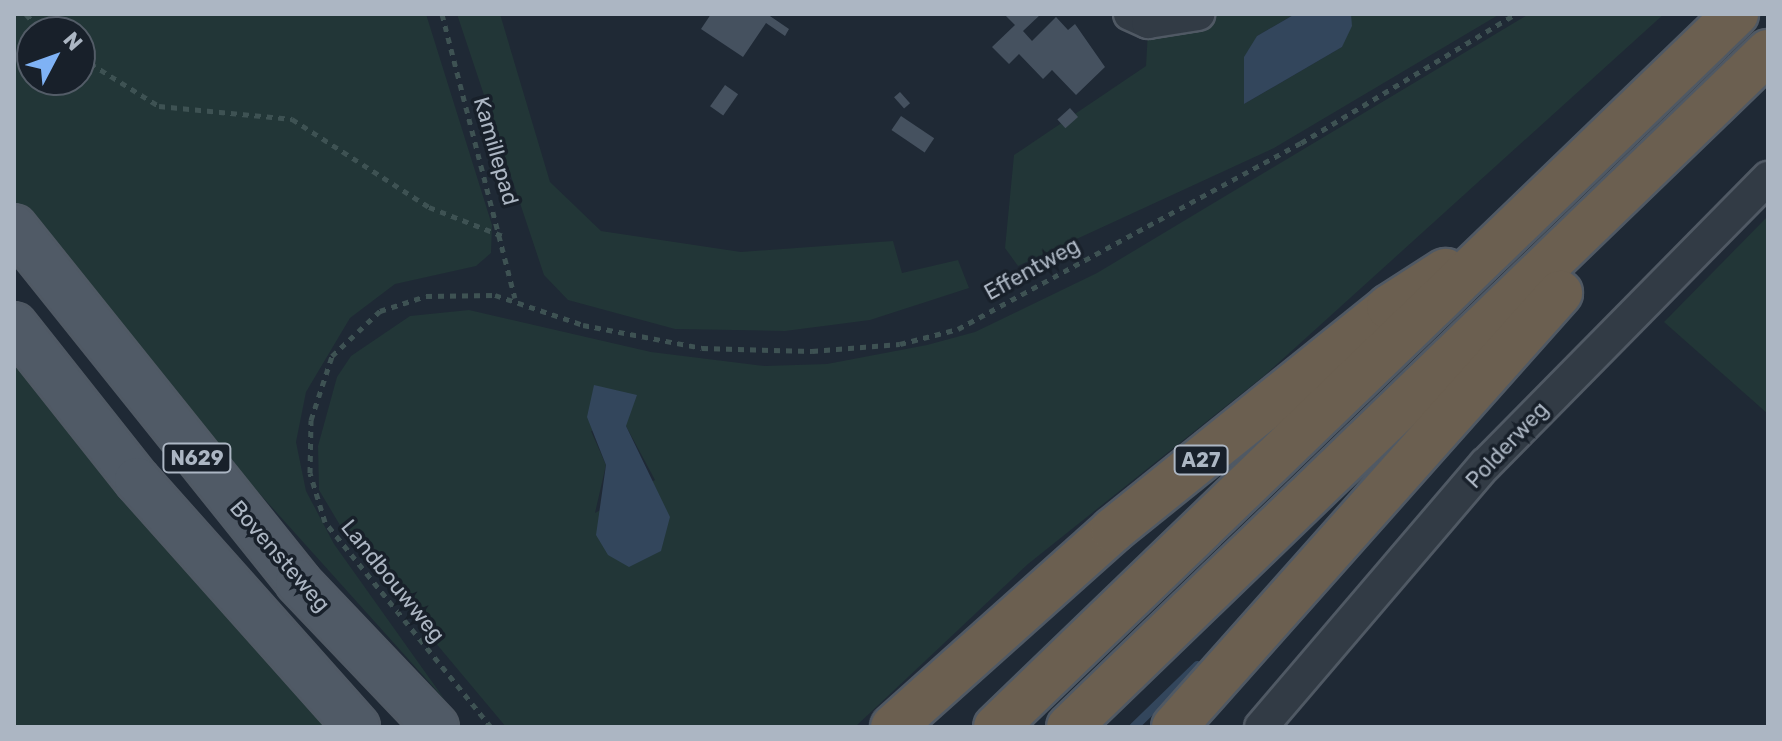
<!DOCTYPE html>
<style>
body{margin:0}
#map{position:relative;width:1782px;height:741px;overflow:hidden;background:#1f2935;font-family:Rubik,sans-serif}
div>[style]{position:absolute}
.green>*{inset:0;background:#223637}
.water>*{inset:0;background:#33465c}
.stream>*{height:9px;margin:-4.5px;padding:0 4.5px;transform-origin:4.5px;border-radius:4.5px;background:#33465c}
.building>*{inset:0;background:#45515f;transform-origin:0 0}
.path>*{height:5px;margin-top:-2.5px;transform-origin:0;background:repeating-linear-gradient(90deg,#3e5253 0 6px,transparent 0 12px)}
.roads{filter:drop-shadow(2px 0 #505964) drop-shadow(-2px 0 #505964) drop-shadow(0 2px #505964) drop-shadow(0 -2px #505964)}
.minor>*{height:32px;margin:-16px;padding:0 16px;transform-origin:16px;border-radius:16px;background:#323b45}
.primary>*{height:44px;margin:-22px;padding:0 22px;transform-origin:22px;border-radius:22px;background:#505a66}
.motorway>*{height:44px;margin:-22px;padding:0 22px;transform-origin:22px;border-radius:22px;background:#6b5f50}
span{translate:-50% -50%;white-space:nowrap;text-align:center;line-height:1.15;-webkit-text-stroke:7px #18202a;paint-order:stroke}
.shield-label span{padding:2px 6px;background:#18202a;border:2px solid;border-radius:6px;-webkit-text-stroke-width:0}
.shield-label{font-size:20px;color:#acb6c3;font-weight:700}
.street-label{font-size:22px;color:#acb6c3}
.frame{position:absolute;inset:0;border:16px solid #acb6c3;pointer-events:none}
.north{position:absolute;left:16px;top:16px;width:80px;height:80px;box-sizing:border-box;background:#18202a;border:2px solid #535c67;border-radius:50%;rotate:49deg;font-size:22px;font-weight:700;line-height:32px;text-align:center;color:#acb6c3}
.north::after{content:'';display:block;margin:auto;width:28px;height:36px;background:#7fb2f5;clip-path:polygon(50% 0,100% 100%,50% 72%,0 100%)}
</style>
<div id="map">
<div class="green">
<div style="clip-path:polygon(evenodd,14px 14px,426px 14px,492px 225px,491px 253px,476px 266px,395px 284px,350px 318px,306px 392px,296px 442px,306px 491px,334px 544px,445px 700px,224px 454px,14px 200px,14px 14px,32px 32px,80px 32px,80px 80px,32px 80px,32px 32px)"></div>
<div style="clip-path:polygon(457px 14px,500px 14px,550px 182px,601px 231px,741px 252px,893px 241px,902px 273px,958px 260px,969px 288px,870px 320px,785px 331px,675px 329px,568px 300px,544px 275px)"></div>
<div style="clip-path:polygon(1195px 14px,1295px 14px,1257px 36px,1244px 104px,1342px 47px,1351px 14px,1500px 14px,1274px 148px,1018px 266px,1005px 248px,1014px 155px,1146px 66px,1148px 31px)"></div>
<div style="clip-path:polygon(evenodd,1529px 14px,1664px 14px,1265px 375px,1028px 564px,855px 727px,506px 727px,347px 537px,319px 490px,318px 446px,337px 377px,351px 356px,410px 316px,469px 310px,651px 352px,765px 366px,827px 364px,927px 345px,975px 332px,1097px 273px,1529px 14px,626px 426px,655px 480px,595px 513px,606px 465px,591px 431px,626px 426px)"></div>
<div style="clip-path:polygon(1768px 216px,1768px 414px,1664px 322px)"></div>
<div style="clip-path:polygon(14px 355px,229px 619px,326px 727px,14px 727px)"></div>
</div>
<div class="water">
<div style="clip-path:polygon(1295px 14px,1351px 14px,1352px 26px,1342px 47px,1244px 104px,1244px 57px,1257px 36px)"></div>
<div style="clip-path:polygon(594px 385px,637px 395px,626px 426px,670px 517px,661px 551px,629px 567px,608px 555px,596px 535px,606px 465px,587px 417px)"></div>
</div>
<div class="stream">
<div style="left:1133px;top:727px;width:89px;rotate:-44.1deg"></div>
</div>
<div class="building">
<div style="clip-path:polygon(711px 14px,767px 14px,789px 29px,785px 36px,766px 23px,743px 57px,701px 29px)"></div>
<div style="clip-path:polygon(1004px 14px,1041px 14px,1023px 31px,1032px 41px,1056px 17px,1068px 30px,1075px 24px,1105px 67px,1076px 95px,1052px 70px,1043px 79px,1019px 54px,1009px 64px,992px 47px,1015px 25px)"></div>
<div style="left:725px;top:85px;width:16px;height:26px;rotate:35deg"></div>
<div style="left:900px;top:92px;width:15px;height:8px;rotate:48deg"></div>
<div style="left:1070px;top:108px;width:12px;height:17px;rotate:48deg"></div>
<div style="left:901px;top:116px;width:40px;height:17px;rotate:34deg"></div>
</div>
<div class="path">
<div style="left:26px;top:14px;width:24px;rotate:48deg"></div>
<div style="left:442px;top:14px;width:293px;rotate:75.6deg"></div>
<div style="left:80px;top:57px;width:93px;rotate:31.8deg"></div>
<div style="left:159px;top:106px;width:134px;rotate:5.6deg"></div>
<div style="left:292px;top:119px;width:163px;rotate:32.7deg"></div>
<div style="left:429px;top:207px;width:79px;rotate:21.4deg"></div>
<div style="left:491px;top:727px;width:264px;rotate:-129deg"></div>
<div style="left:325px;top:522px;width:51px;rotate:-107deg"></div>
<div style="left:310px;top:473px;width:53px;rotate:-88.9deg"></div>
<div style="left:311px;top:420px;width:67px;rotate:-71.8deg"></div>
<div style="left:332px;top:356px;width:66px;rotate:-43.2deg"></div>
<div style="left:380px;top:311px;width:48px;rotate:-18.1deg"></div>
<div style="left:426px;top:296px;width:69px;rotate:-0.8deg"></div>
<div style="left:495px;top:295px;width:93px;rotate:18.8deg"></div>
<div style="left:583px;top:325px;width:121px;rotate:10.9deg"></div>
<div style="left:702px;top:348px;width:110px;rotate:1.6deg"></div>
<div style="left:812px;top:351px;width:88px;rotate:-4.5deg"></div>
<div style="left:900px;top:344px;width:60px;rotate:-14.5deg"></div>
<div style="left:958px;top:329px;width:390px;rotate:-28.5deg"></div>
<div style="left:1301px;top:143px;width:251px;rotate:-31deg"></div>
</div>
<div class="roads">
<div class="minor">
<div style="left:1130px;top:14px;width:20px;rotate:24deg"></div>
<div style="left:1148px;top:22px;width:51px;rotate:-9.1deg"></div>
<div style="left:1261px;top:727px;width:346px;rotate:-49.5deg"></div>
<div style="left:1486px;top:464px;width:402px;rotate:-45.4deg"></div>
</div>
<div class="primary">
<div style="left:14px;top:227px;width:455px;rotate:51.3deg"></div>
<div style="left:298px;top:582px;width:200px;rotate:46.4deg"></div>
<div style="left:14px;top:325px;width:198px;rotate:51.6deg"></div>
<div style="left:137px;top:480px;width:331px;rotate:48.3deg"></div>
</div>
<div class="motorway">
<div style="left:893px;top:727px;width:295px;rotate:-41.8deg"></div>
<div style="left:1113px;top:530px;width:355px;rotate:-38.9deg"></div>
<div style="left:1389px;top:307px;width:67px;rotate:-32.7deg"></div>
<div style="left:996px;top:727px;width:1028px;rotate:-43.94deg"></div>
<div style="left:1069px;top:727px;width:972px;rotate:-44deg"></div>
<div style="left:1174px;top:727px;width:581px;rotate:-48.35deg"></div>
</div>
</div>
<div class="shield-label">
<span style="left:197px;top:458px">N629</span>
<span style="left:1201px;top:460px">A27</span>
</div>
<div class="street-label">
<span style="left:496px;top:151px;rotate:74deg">Kamillepad</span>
<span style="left:1032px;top:269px;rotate:-29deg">Effentweg</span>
<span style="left:1507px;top:445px;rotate:-47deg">Polderweg</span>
<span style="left:280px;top:556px;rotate:49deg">Bovensteweg</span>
<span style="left:393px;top:581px;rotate:51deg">Landbouwweg</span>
</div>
<div class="frame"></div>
<div class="north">N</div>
</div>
